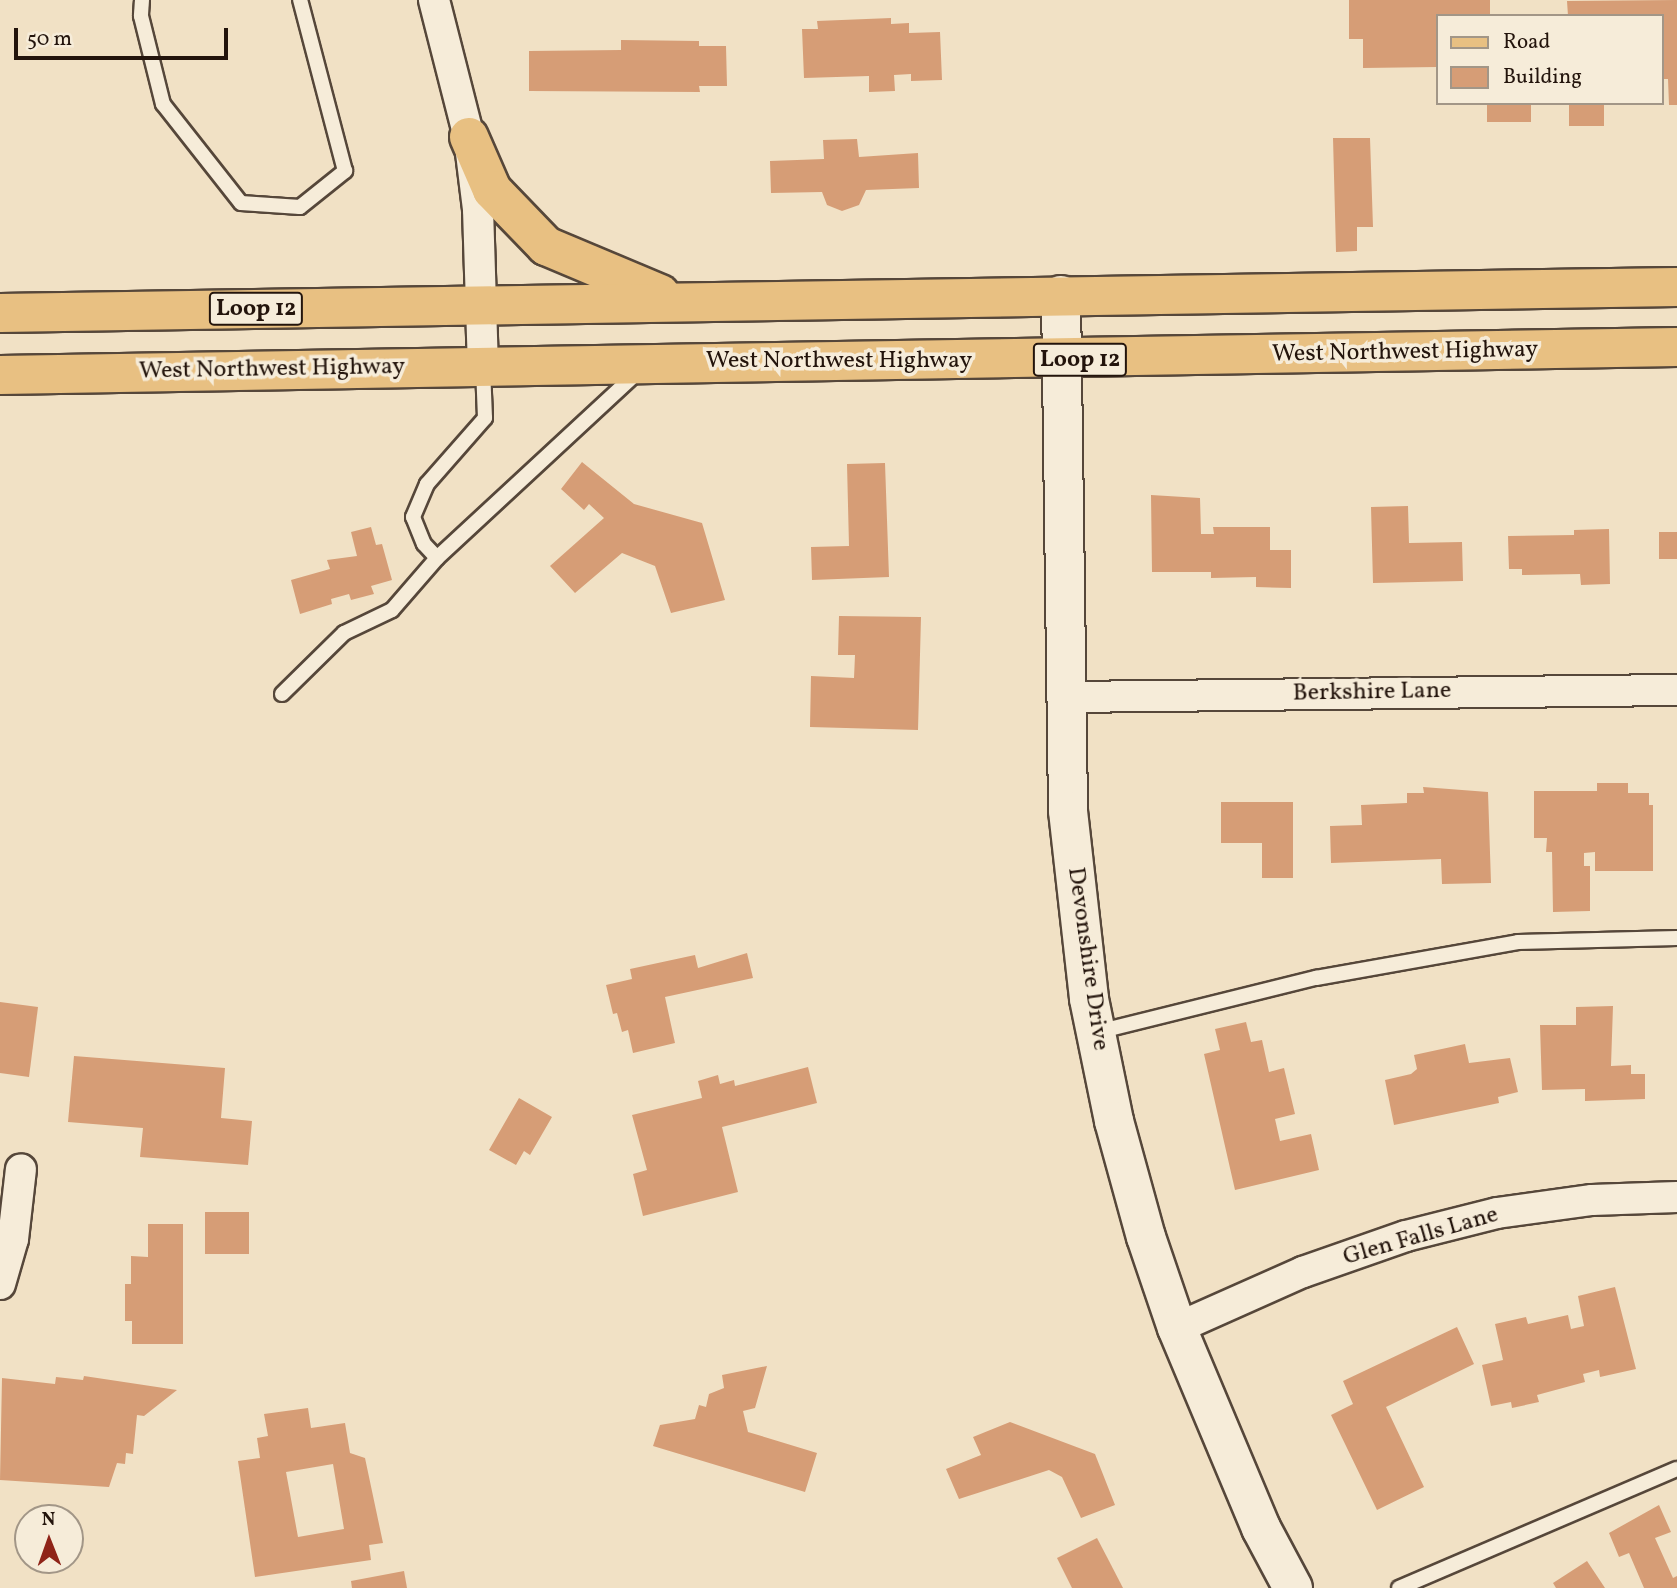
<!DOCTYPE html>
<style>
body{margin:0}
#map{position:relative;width:1677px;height:1588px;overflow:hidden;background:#f1e1c5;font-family:Vollkorn,serif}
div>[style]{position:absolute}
.building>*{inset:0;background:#d69d76;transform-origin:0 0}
.roads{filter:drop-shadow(2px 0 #56473a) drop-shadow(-2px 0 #56473a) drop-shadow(0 2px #56473a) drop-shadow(0 -2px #56473a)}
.lane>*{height:14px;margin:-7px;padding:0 7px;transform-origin:7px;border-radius:7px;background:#f6ecd9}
.street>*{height:30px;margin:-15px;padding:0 15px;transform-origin:15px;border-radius:15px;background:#f6ecd9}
.secondary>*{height:38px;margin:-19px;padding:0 19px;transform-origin:19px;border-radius:19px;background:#f6ecd9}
.primary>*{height:38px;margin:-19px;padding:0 19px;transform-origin:19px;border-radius:19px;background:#e8c082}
span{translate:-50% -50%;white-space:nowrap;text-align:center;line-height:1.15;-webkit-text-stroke:7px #f6ecd9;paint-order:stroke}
.shield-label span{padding:2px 5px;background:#f6ecd9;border:2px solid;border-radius:5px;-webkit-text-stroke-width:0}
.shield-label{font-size:23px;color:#23140c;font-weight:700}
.street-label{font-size:24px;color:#23140c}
.legend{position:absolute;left:1436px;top:14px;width:228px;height:91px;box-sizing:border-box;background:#f6ecd9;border:2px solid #a29687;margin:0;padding:9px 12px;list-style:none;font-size:21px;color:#23140c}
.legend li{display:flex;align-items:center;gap:14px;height:35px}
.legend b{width:35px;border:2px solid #a29687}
.north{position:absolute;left:14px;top:1504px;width:70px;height:70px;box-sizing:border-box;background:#f6ecd9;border:2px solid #a29687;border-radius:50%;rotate:359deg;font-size:19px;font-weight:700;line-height:28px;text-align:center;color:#23140c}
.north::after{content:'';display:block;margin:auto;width:24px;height:32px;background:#8f2418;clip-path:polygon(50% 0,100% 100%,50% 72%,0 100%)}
.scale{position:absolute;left:14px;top:28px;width:214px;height:32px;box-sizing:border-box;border:4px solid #23140c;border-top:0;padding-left:9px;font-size:21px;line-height:24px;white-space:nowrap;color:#23140c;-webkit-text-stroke:5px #f6ecd9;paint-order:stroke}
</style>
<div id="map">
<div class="building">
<div style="clip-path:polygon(1349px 0,1490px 0,1490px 16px,1437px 16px,1437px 67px,1363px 68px,1363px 39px,1349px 39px)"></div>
<div style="clip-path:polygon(1677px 0,1677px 105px,1669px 105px,1668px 79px,1661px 79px,1661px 16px,1568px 16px,1567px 1px)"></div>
<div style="clip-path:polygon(891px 18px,891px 24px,909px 23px,909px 33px,940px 32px,942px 80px,911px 81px,911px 74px,894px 75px,895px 91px,869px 92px,869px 76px,804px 78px,802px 29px,818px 29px,817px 21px)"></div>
<div style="clip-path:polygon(621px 40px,699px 41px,699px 46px,726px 46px,727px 86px,699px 86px,700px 92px,529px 91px,529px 51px,621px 50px)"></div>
<div style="left:1487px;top:103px;width:44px;height:19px"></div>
<div style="left:1569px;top:103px;width:35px;height:23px"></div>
<div style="clip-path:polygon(1333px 138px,1370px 138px,1373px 227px,1357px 227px,1357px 251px,1336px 252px)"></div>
<div style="clip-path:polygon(857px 139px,859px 157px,918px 153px,919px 188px,866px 190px,859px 205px,842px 211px,827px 205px,822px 192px,771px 193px,770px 161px,824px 159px,823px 140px)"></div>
<div style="clip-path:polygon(582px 462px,634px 504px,702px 523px,725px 600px,671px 613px,655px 566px,622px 553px,575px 593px,550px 566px,604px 518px,589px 504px,584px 510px,561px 489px)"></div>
<div style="clip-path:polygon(885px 463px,889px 577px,812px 580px,811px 547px,849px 546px,847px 464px)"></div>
<div style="clip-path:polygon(1151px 495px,1200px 498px,1201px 534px,1214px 534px,1213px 527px,1270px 527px,1270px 550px,1291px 550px,1291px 588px,1256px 587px,1256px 577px,1211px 578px,1211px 572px,1152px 572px)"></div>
<div style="clip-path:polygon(1408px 506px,1409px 543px,1462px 542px,1463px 581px,1373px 583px,1371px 507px)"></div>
<div style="clip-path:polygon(371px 527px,376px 545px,382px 544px,392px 580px,371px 586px,374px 594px,351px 600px,349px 594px,331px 599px,332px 604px,300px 614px,291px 580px,330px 569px,327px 560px,357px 556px,351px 532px)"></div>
<div style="clip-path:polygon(1609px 529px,1610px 584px,1581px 585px,1580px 574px,1522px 575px,1522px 569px,1509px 569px,1508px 536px,1574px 535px,1574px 530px)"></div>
<div style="left:1659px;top:532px;width:18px;height:27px"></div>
<div style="clip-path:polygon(839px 616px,921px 617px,918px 730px,810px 727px,811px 676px,854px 678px,855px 655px,838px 655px)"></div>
<div style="clip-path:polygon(1597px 783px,1628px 783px,1628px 793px,1649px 793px,1649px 805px,1653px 805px,1653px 871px,1595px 871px,1595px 852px,1584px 853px,1584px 866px,1590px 866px,1590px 911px,1553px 912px,1552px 852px,1546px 852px,1547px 838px,1534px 838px,1534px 791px,1597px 791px)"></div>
<div style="clip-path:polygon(1423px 787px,1488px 792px,1491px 883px,1442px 884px,1441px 859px,1331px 863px,1330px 826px,1362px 825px,1361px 805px,1407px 803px,1407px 793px,1424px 793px)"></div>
<div style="clip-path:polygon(1221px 802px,1293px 802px,1293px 878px,1262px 878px,1262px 843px,1221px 843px)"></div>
<div style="clip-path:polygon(747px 953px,753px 978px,665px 997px,675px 1043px,633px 1053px,628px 1030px,622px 1032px,617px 1013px,613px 1014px,606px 985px,632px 979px,630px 969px,695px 955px,698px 968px)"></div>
<div style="clip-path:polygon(0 1002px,38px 1007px,29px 1077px,0 1073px)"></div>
<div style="clip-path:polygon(1613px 1006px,1611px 1066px,1631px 1065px,1631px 1074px,1645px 1074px,1645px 1099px,1585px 1101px,1585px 1089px,1542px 1090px,1540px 1025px,1576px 1025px,1576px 1007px)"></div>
<div style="clip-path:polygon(1246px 1022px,1251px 1042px,1262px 1040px,1269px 1072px,1284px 1068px,1295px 1114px,1275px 1119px,1280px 1141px,1311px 1134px,1319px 1170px,1235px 1190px,1204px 1054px,1220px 1050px,1215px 1029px)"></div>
<div style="clip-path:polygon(1465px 1044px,1469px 1063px,1510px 1058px,1518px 1092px,1498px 1097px,1499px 1103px,1394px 1125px,1385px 1080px,1411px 1074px,1417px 1069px,1414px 1055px)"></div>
<div style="clip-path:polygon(74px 1056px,225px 1068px,221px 1118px,252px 1121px,248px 1165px,140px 1157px,143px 1128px,68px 1122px)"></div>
<div style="clip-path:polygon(808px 1067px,817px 1103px,722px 1127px,738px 1192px,643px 1216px,633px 1174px,647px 1170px,632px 1115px,702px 1098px,698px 1081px,718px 1075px,720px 1084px,734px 1080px,735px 1086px)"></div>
<div style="clip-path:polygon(519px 1098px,552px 1117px,530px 1155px,524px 1151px,516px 1165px,489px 1150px)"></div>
<div style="left:205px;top:1212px;width:44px;height:42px"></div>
<div style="clip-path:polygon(148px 1224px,183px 1224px,183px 1344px,132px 1344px,132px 1321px,125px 1321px,125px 1284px,131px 1284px,131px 1256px,148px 1257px)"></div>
<div style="clip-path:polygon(1615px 1287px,1636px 1369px,1600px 1377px,1599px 1370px,1583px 1374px,1585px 1382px,1537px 1395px,1539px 1402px,1512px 1408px,1511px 1402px,1491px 1406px,1482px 1365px,1503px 1360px,1495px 1324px,1526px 1317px,1528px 1324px,1568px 1315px,1571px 1329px,1584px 1326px,1578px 1296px)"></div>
<div style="clip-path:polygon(1457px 1327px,1474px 1364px,1386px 1407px,1424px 1487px,1377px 1510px,1331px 1415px,1353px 1404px,1343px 1381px)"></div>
<div style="clip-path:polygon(767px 1366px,755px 1408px,743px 1411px,748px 1432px,817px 1453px,805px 1492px,653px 1446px,660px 1425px,695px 1419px,699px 1405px,706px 1407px,709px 1394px,724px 1388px,722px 1375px)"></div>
<div style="clip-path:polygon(84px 1376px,177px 1390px,144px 1416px,137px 1415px,133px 1454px,126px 1453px,125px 1464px,117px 1463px,109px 1487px,0 1480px,2px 1378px,55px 1384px,56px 1377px,83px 1380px)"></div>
<div style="clip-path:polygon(evenodd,308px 1408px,311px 1428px,345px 1423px,350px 1453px,365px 1458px,383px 1543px,369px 1545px,371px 1560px,255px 1577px,238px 1461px,260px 1458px,257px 1438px,268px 1436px,264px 1414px,308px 1408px,333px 1464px,344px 1529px,298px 1537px,286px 1472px,333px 1464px)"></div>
<div style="clip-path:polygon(1010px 1422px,1095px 1454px,1115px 1505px,1081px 1518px,1062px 1477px,1049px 1470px,959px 1499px,946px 1469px,981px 1455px,973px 1437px)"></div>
<div style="clip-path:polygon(1659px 1505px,1671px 1532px,1655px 1538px,1673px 1578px,1677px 1576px,1677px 1588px,1644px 1588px,1629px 1553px,1619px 1557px,1609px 1533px)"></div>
<div style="clip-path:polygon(1097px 1538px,1108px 1559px,1123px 1588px,1072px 1588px,1057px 1558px)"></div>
<div style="clip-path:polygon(1587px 1561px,1605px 1588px,1556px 1588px,1553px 1583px)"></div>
<div style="clip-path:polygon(404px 1571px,407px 1588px,352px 1588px,351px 1581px)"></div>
</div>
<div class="roads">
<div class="lane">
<div style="left:142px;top:0;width:16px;rotate:94deg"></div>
<div style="left:141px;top:16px;width:91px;rotate:76deg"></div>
<div style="left:163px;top:104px;width:126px;rotate:51.8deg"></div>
<div style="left:241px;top:203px;width:59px;rotate:3.9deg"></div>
<div style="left:300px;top:207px;width:58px;rotate:-38.7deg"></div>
<div style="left:345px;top:171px;width:177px;rotate:-104.7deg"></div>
<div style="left:483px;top:368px;width:50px;rotate:87.7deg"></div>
<div style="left:485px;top:418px;width:88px;rotate:131.3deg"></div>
<div style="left:427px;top:484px;width:36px;rotate:113deg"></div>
<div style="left:413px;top:517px;width:29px;rotate:68deg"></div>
<div style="left:424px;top:544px;width:19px;rotate:47deg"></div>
<div style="left:437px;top:558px;width:275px;rotate:-42.8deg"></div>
<div style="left:282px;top:694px;width:87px;rotate:-44.5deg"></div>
<div style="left:344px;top:633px;width:53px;rotate:-25.6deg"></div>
<div style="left:392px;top:610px;width:69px;rotate:-49.1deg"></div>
<div style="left:1097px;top:1032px;width:226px;rotate:-13.9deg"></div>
<div style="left:1316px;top:978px;width:205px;rotate:-10.1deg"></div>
<div style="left:1518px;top:942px;width:159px;rotate:-1.4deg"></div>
<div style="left:1399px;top:1588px;width:302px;rotate:-23.2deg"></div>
</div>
<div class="street">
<div style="left:434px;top:0;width:141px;rotate:75.7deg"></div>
<div style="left:469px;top:137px;width:73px;rotate:82.9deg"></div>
<div style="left:478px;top:209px;width:158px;rotate:88.2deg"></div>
<div style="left:1068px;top:697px;width:609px;rotate:-0.66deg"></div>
<div style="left:0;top:1284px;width:47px;rotate:-73.9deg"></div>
<div style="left:13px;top:1239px;width:70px;rotate:-83.5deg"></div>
<div style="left:1177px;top:1328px;width:138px;rotate:-24deg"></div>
<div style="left:1303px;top:1272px;width:109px;rotate:-19.3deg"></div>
<div style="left:1406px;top:1236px;width:94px;rotate:-14.2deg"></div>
<div style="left:1497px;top:1213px;width:96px;rotate:-7.8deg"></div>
<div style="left:1592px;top:1200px;width:85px;rotate:-2deg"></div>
</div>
<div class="secondary">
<div style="left:1061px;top:295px;width:516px;rotate:89.22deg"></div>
<div style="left:1068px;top:811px;width:189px;rotate:83.6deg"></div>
<div style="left:1089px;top:999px;width:125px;rotate:78.4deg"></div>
<div style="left:1114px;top:1121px;width:120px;rotate:74.6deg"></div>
<div style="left:1146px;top:1237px;width:96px;rotate:71.2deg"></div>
<div style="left:1177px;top:1328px;width:217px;rotate:67.2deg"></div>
<div style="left:1261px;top:1528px;width:68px;rotate:61.9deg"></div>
</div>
<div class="primary">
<div style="left:469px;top:137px;width:58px;rotate:66.5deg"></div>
<div style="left:492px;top:190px;width:78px;rotate:46deg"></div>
<div style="left:546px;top:246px;width:124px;rotate:22.8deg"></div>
<div style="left:0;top:313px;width:1677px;rotate:-0.89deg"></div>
<div style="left:0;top:375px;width:1677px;rotate:-0.96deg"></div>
</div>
</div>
<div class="shield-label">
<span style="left:256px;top:309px">Loop 12</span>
<span style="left:1080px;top:360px">Loop 12</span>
</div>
<div class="street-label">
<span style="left:1405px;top:353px;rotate:-1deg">West Northwest Highway</span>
<span style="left:839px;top:362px">West Northwest Highway</span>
<span style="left:272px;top:370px;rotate:-1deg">West Northwest Highway</span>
<span style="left:1372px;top:693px;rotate:-1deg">Berkshire Lane</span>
<span style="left:1087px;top:959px;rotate:82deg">Devonshire Drive</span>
<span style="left:1421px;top:1237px;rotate:-16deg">Glen Falls Lane</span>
</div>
<ul class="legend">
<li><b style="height:9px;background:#e8c082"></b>Road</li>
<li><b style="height:19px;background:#d69d76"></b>Building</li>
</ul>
<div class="north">N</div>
<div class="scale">50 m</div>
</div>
